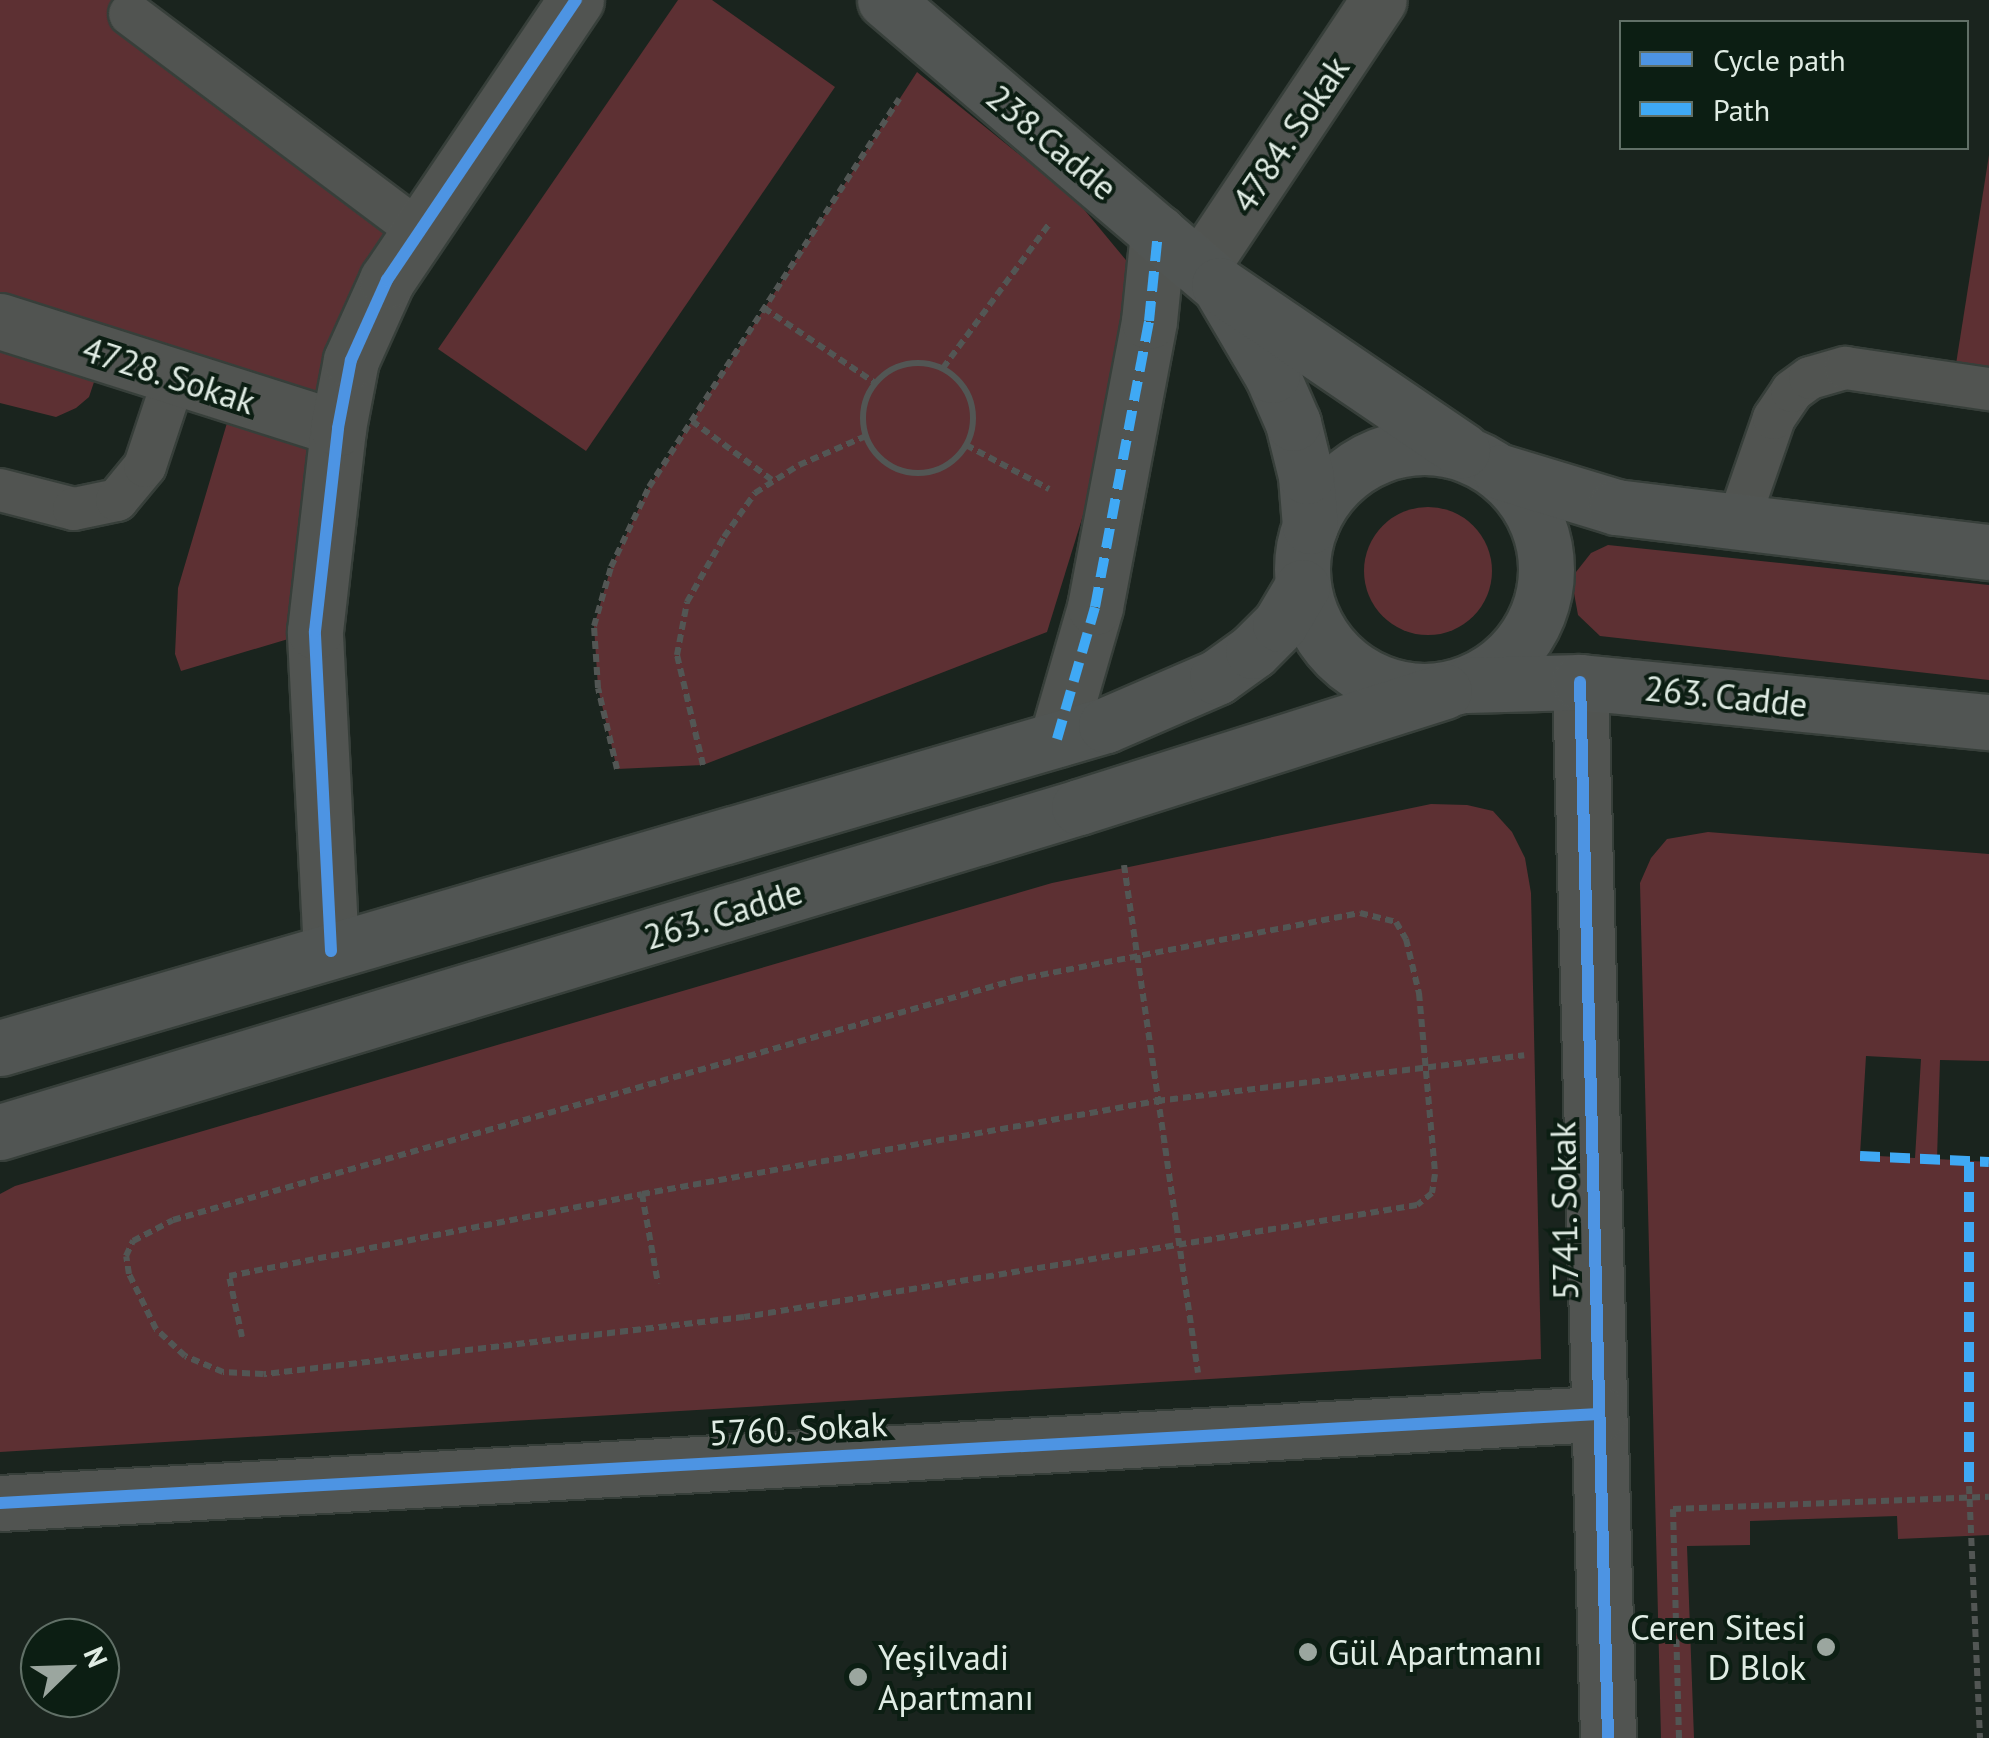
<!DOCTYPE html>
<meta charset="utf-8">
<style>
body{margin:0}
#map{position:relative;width:1989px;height:1738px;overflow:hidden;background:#1a241e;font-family:"PT Sans",sans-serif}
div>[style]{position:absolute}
.green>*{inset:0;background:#5d3033}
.round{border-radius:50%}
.path>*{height:6px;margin-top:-3px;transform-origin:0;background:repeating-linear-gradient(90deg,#525654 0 8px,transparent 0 13px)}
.path>.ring{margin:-3px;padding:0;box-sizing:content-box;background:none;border:6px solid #525654;border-radius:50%}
.roads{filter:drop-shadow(2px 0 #373f3a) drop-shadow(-2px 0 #373f3a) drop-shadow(0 2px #373f3a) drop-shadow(0 -2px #373f3a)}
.lane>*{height:42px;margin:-21px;padding:0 21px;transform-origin:21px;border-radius:21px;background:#515451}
.street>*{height:55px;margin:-27.5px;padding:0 27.5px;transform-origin:27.5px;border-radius:27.5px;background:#515451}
.secondary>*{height:55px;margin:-27.5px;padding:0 27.5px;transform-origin:27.5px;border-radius:27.5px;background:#515553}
.secondary>.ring{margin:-27.5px;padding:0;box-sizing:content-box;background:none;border:55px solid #515553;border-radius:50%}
.quiet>*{height:10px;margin-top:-5px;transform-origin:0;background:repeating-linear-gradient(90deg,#3fa9f5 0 20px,transparent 0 30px)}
.cycleway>*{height:12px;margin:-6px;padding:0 6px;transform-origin:6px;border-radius:6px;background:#4d94e3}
.dots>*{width:28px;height:28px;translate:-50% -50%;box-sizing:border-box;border:5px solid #0c1e13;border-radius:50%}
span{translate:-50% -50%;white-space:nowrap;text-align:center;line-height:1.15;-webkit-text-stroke:8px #0c1e13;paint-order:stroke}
.street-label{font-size:35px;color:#e0ece4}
.poi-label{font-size:35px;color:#e0ece4}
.right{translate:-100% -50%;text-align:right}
.left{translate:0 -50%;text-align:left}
.legend{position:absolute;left:1619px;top:20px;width:350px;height:130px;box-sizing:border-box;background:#0c1e13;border:2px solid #617067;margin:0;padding:12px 18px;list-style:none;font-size:30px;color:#e0ece4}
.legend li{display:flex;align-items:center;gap:20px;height:50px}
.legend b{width:50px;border:2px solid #617067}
.north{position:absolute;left:20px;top:1618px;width:100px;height:100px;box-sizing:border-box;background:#0c1e13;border:2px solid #617067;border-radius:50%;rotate:67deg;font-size:28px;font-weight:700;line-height:40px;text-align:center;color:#e0ece4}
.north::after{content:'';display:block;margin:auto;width:35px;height:45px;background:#9ba69f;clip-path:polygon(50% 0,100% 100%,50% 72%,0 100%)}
</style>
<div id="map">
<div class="green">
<div style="clip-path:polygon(0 0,139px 0,418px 230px,387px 280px,315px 631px,181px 671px,175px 654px,178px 588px,235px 396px,103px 355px,89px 397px,76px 408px,56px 417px,0 403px)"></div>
<div style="clip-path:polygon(678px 0,712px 0,835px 87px,586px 451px,438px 349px)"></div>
<div style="clip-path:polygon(917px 72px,1077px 201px,1135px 271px,1089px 496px,1047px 632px,703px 765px,617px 769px,598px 688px,594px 626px,611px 567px,649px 487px)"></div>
<div style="clip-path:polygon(1989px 155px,1989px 389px,1953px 383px)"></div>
<div class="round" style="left:1364px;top:507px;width:128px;height:128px"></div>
<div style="clip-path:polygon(1608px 545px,1989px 585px,1989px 680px,1600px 636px,1578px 615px,1574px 593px,1576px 572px,1591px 553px)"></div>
<div style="clip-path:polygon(1431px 804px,1467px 805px,1493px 811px,1512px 832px,1525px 858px,1531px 893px,1541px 1359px,0 1452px,0 1194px,15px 1186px,1052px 883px)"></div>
<div style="clip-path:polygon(evenodd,1708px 832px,1989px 854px,1989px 1061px,1940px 1060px,1937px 1159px,1989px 1162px,1989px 1535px,1898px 1539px,1897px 1516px,1750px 1521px,1750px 1545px,1687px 1546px,1694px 1738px,1661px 1738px,1640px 883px,1651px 858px,1667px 839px,1708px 832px,1866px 1056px,1921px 1059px,1915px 1158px,1860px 1155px,1866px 1056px)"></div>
</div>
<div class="path">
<div style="left:764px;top:308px;width:134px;rotate:34deg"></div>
<div class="ring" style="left:863px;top:363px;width:104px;height:104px"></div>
<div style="left:943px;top:368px;width:179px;rotate:-53.6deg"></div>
<div style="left:692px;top:421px;width:99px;rotate:36.4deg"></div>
<div style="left:966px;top:445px;width:94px;rotate:27.9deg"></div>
<div style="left:703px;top:765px;width:113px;rotate:-103.3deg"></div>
<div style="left:677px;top:655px;width:54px;rotate:-79.3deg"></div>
<div style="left:687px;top:602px;width:75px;rotate:-60.4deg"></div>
<div style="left:724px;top:537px;width:54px;rotate:-54.8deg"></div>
<div style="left:755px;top:493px;width:52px;rotate:-32.5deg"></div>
<div style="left:799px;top:465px;width:73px;rotate:-23.4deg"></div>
<div style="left:617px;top:769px;width:83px;rotate:-103.2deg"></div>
<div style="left:598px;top:688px;width:62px;rotate:-93.7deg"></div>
<div style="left:594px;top:626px;width:61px;rotate:-73.9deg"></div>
<div style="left:611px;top:567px;width:89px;rotate:-64.6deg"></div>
<div style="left:649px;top:487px;width:462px;rotate:-57.2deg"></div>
<div style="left:1124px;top:865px;width:513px;rotate:81.71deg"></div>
<div style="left:1360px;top:913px;width:37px;rotate:14deg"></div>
<div style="left:1396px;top:922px;width:20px;rotate:60deg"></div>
<div style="left:1406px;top:939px;width:56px;rotate:76.5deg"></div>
<div style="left:1419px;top:993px;width:182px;rotate:84.9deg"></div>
<div style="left:1435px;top:1174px;width:19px;rotate:99deg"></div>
<div style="left:1432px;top:1193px;width:19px;rotate:141deg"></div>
<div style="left:1417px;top:1205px;width:682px;rotate:170.55deg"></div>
<div style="left:744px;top:1317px;width:484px;rotate:173.2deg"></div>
<div style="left:263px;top:1374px;width:40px;rotate:-177.1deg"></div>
<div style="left:223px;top:1372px;width:41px;rotate:-157.2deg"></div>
<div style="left:185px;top:1356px;width:40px;rotate:-137deg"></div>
<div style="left:156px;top:1329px;width:61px;rotate:-116.1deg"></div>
<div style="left:129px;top:1274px;width:18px;rotate:-99deg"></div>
<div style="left:126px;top:1256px;width:17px;rotate:-65deg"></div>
<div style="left:133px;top:1241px;width:45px;rotate:-27.7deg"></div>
<div style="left:173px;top:1220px;width:876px;rotate:-15.91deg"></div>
<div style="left:1015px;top:980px;width:351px;rotate:-11deg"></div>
<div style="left:642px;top:1194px;width:91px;rotate:79.9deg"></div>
<div style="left:242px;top:1337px;width:62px;rotate:-102deg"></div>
<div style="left:229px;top:1276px;width:421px;rotate:-11.2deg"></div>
<div style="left:642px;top:1194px;width:523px;rotate:-10.24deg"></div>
<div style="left:1157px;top:1101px;width:370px;rotate:-7.1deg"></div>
<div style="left:1969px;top:1486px;width:252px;rotate:87.5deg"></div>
<div style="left:1679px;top:1738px;width:229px;rotate:-91.5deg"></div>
<div style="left:1673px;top:1509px;width:316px;rotate:-2.2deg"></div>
</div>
<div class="roads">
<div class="lane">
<div style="left:130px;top:14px;width:360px;rotate:36.9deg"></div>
<div style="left:0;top:490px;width:76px;rotate:14.4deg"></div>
<div style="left:74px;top:509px;width:44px;rotate:-11.8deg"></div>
<div style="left:117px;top:500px;width:44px;rotate:-50.5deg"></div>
<div style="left:145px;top:466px;width:95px;rotate:-71.6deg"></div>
<div style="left:1738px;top:522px;width:110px;rotate:-70.9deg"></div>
<div style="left:1774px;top:418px;width:32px;rotate:-56deg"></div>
<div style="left:1792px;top:391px;width:22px;rotate:-36deg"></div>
<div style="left:1810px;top:378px;width:37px;rotate:-16deg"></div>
<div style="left:1846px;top:368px;width:145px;rotate:8.4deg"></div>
</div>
<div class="street">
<div style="left:1200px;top:268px;width:322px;rotate:-56.3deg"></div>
<div style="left:0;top:321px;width:355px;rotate:17.6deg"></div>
<div style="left:1580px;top:682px;width:1056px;rotate:88.48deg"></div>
<div style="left:1057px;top:739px;width:137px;rotate:-73.9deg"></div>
<div style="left:1095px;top:607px;width:291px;rotate:-79.3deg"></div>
<div style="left:1149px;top:321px;width:89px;rotate:-84.2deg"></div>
<div style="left:331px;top:951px;width:320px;rotate:-92.9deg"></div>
<div style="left:315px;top:631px;width:204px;rotate:-83.5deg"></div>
<div style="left:338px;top:428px;width:69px;rotate:-79.2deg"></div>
<div style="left:351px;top:360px;width:88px;rotate:-65.8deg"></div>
<div style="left:387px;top:280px;width:338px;rotate:-56deg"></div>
<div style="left:0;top:1503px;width:1601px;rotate:-3.19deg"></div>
</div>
<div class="secondary">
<div style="left:885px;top:0;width:439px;rotate:40.5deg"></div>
<div class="ring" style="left:1302px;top:447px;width:189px;height:189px"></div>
<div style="left:1501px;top:472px;width:120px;rotate:16.9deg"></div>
<div style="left:1616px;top:507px;width:376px;rotate:6.9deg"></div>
<div style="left:1310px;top:526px;width:50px;rotate:-94.6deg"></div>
<div style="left:1306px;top:476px;width:55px;rotate:-103.8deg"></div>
<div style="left:1293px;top:423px;width:52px;rotate:-113.6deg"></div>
<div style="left:1272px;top:375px;width:104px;rotate:-120.5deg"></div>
<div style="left:1219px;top:285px;width:294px;rotate:34.2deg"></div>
<div style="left:1466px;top:685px;width:114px;rotate:-1.5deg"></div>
<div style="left:1580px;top:682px;width:411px;rotate:5.6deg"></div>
<div style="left:0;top:1048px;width:1152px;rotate:-16.28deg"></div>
<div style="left:1106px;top:725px;width:121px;rotate:-23.4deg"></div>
<div style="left:1217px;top:677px;width:44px;rotate:-35.8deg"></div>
<div style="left:1253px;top:651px;width:38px;rotate:-45deg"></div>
<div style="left:1280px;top:624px;width:43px;rotate:-59.3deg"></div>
<div style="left:0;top:1132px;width:1127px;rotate:-16.76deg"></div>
<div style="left:1079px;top:807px;width:383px;rotate:-17.6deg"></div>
</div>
</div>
<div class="quiet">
<div style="left:1057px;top:739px;width:137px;rotate:-73.9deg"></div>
<div style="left:1095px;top:607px;width:291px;rotate:-79.3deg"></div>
<div style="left:1149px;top:321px;width:89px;rotate:-84.2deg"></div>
<div style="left:1860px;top:1156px;width:129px;rotate:2.7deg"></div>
<div style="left:1969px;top:1162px;width:324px;rotate:90deg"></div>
</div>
<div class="cycleway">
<div style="left:1580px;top:682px;width:1056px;rotate:88.48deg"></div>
<div style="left:331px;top:951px;width:320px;rotate:-92.9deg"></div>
<div style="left:315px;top:631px;width:204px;rotate:-83.5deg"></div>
<div style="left:338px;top:428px;width:69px;rotate:-79.2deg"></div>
<div style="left:351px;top:360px;width:88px;rotate:-65.8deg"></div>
<div style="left:387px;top:280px;width:338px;rotate:-56deg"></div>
<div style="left:0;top:1503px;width:1601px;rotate:-3.19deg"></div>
</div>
<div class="dots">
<div style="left:1826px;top:1647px;background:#9ba69f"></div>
<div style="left:1308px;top:1652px;background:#9ba69f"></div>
<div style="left:858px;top:1677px;background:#9ba69f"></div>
</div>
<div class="street-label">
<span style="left:1290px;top:134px;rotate:-56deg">4784. Sokak</span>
<span style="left:1052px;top:142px;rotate:40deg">238.Cadde</span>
<span style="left:169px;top:375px;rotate:18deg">4728. Sokak</span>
<span style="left:1726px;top:696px;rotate:6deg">263. Cadde</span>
<span style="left:723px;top:914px;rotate:-17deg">263. Cadde</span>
<span style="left:1564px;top:1211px;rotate:-91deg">5741. Sokak</span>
<span style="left:798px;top:1428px;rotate:-3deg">5760. Sokak</span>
</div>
<div class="poi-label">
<span class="right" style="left:1806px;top:1647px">Ceren Sitesi<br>D Blok</span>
<span class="left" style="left:1328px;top:1652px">Gül Apartmanı</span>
<span class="left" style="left:878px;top:1677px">Yeşilvadi<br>Apartmanı</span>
</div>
<ul class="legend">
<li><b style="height:12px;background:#4d94e3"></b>Cycle path</li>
<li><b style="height:12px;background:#3fa9f5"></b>Path</li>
</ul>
<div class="north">N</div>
</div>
